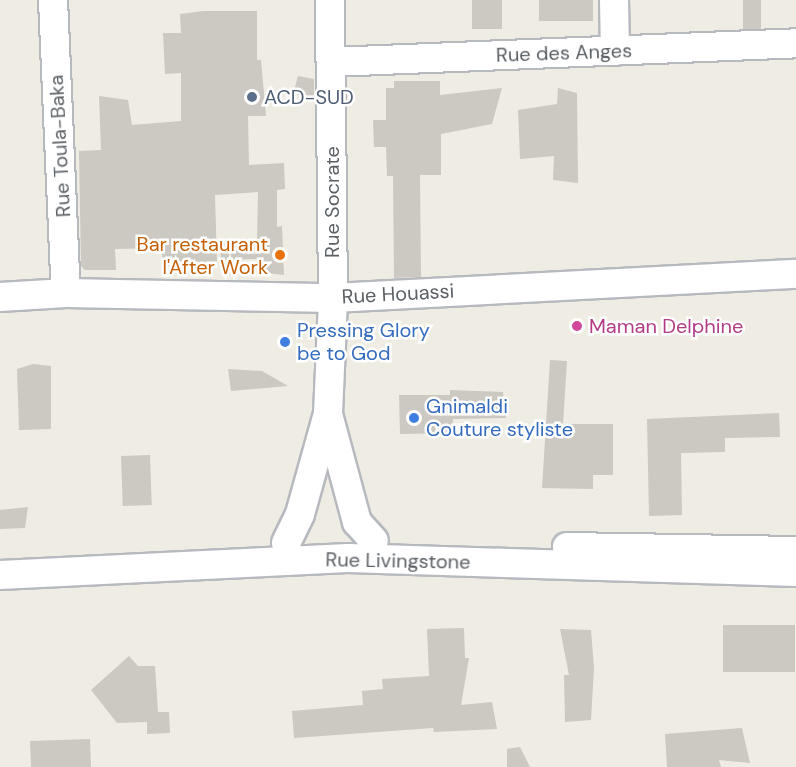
<!DOCTYPE html>
<style>
body{margin:0}
#map{position:relative;width:796px;height:767px;overflow:hidden;background:#efece3;font-family:"DM Sans",sans-serif}
div>[style]{position:absolute}
.building>*{inset:0;background:#ccc8c2;transform-origin:0 0}
.roads{filter:drop-shadow(2px 0 #b6b9be) drop-shadow(-2px 0 #b6b9be) drop-shadow(0 2px #b6b9be) drop-shadow(0 -2px #b6b9be)}
.minor>*{height:28px;margin:-14px;padding:0 14px;transform-origin:14px;border-radius:14px;background:#fff}
.dots>*{width:16px;height:16px;translate:-50% -50%;box-sizing:border-box;border:3px solid #fff;border-radius:50%}
span{translate:-50% -50%;white-space:nowrap;text-align:center;line-height:1.15;-webkit-text-stroke:5px #fff;paint-order:stroke}
.street-label{font-size:20px;color:#5b6065}
.service-label{font-size:20px;color:#4e5e75}
.left{translate:0 -50%;text-align:left}
.food-label{font-size:20px;color:#c56008}
.right{translate:-100% -50%;text-align:right}
.hotel-label{font-size:20px;color:#b23c85}
.shop-label{font-size:20px;color:#366cbe}
</style>
<div id="map">
<div class="building">
<div style="left:472px;top:0;width:30px;height:29px"></div>
<div style="left:539px;top:0;width:54px;height:21px"></div>
<div style="left:743px;top:0;width:18px;height:29px"></div>
<div style="clip-path:polygon(203px 11px,257px 11px,257px 60px,261px 60px,266px 116px,248px 116px,249px 165px,284px 163px,285px 189px,277px 190px,277px 227px,282px 226px,284px 275px,258px 272px,258px 259px,221px 260px,220px 243px,257px 242px,258px 192px,215px 195px,217px 264px,162px 266px,162px 248px,115px 249px,116px 270px,85px 270px,81px 266px,79px 151px,101px 150px,99px 96px,128px 100px,132px 125px,181px 121px,181px 73px,165px 74px,163px 33px,181px 33px,180px 14px)"></div>
<div style="clip-path:polygon(298px 76px,314px 79px,314px 98px,293px 94px)"></div>
<div style="clip-path:polygon(394px 81px,440px 81px,440px 95px,502px 88px,492px 124px,441px 134px,441px 175px,420px 175px,421px 277px,394px 278px,393px 176px,387px 176px,386px 147px,374px 147px,373px 120px,386px 120px,386px 88px,394px 88px)"></div>
<div style="clip-path:polygon(558px 88px,577px 93px,578px 183px,553px 180px,554px 156px,520px 159px,518px 110px,557px 104px)"></div>
<div style="clip-path:polygon(550px 360px,567px 361px,563px 424px,613px 424px,613px 475px,593px 475px,593px 489px,542px 488px)"></div>
<div style="clip-path:polygon(33px 364px,51px 366px,51px 429px,19px 430px,17px 369px)"></div>
<div style="clip-path:polygon(228px 369px,262px 371px,288px 386px,231px 391px)"></div>
<div style="clip-path:polygon(450px 390px,503px 392px,506px 418px,453px 419px,453px 433px,400px 434px,399px 395px,450px 395px)"></div>
<div style="clip-path:polygon(779px 413px,780px 437px,725px 438px,725px 452px,681px 453px,682px 515px,649px 516px,647px 419px)"></div>
<div style="left:150px;top:455px;width:50px;height:29px;rotate:88deg"></div>
<div style="clip-path:polygon(28px 507px,25px 528px,0 529px,0 510px)"></div>
<div style="left:723px;top:625px;width:72px;height:47px"></div>
<div style="clip-path:polygon(464px 628px,465px 658px,469px 658px,461px 705px,492px 702px,497px 729px,434px 732px,433px 728px,294px 738px,292px 711px,363px 705px,362px 691px,383px 689px,382px 679px,429px 676px,427px 629px)"></div>
<div style="clip-path:polygon(560px 629px,591px 630px,594px 668px,591px 720px,565px 722px,564px 675px,569px 675px)"></div>
<div style="clip-path:polygon(129px 656px,138px 666px,155px 666px,158px 712px,169px 712px,170px 733px,147px 734px,147px 722px,117px 723px,91px 690px)"></div>
<div style="clip-path:polygon(742px 728px,750px 763px,719px 760px,721px 767px,667px 767px,665px 734px)"></div>
<div style="left:90px;top:739px;width:28px;height:60px;rotate:88deg"></div>
<div style="clip-path:polygon(520px 747px,530px 767px,507px 767px,507px 749px)"></div>
</div>
<div class="roads">
<div class="minor">
<div style="left:53px;top:0;width:293px;rotate:87.5deg"></div>
<div style="left:614px;top:0;width:51px;rotate:88.9deg"></div>
<div style="left:331px;top:62px;width:465px;rotate:-2.3deg"></div>
<div style="left:0;top:297px;width:66px;rotate:-3.5deg"></div>
<div style="left:66px;top:293px;width:267px;rotate:1.1deg"></div>
<div style="left:333px;top:298px;width:464px;rotate:-3deg"></div>
<div style="left:328px;top:414px;width:112px;rotate:75deg"></div>
<div style="left:357px;top:522px;width:25px;rotate:48deg"></div>
<div style="left:286px;top:543px;width:32px;rotate:-64deg"></div>
<div style="left:300px;top:514px;width:104px;rotate:-74.4deg"></div>
<div style="left:328px;top:414px;width:116px;rotate:-87.5deg"></div>
<div style="left:333px;top:298px;width:298px;rotate:-90.6deg"></div>
<div style="left:567px;top:547px;width:229px;rotate:1deg"></div>
<div style="left:0;top:575px;width:348px;rotate:-2.8deg"></div>
<div style="left:348px;top:558px;width:448px;rotate:1.8deg"></div>
</div>
</div>
<div class="dots">
<div style="left:252px;top:97px;background:#5c6f8a"></div>
<div style="left:280px;top:255px;background:#e8710a"></div>
<div style="left:577px;top:326px;background:#d1479c"></div>
<div style="left:285px;top:342px;background:#3f7fe0"></div>
<div style="left:414px;top:418px;background:#3f7fe0"></div>
</div>
<div class="street-label">
<span style="left:564px;top:53px;rotate:-2deg">Rue des Anges</span>
<span style="left:60px;top:146px;rotate:-93deg">Rue Toula-Baka</span>
<span style="left:332px;top:202px;rotate:-90deg">Rue Socrate</span>
<span style="left:398px;top:294px;rotate:-3deg">Rue Houassi</span>
<span style="left:398px;top:561px;rotate:1deg">Rue Livingstone</span>
</div>
<div class="service-label">
<span class="left" style="left:264px;top:97px">ACD-SUD</span>
</div>
<div class="food-label">
<span class="right" style="left:268px;top:256px">Bar restaurant<br>l'After Work</span>
</div>
<div class="hotel-label">
<span class="left" style="left:589px;top:326px">Maman Delphine</span>
</div>
<div class="shop-label">
<span class="left" style="left:297px;top:342px">Pressing Glory<br>be to God</span>
<span class="left" style="left:426px;top:418px">Gnimaldi<br>Couture styliste</span>
</div>
</div>
